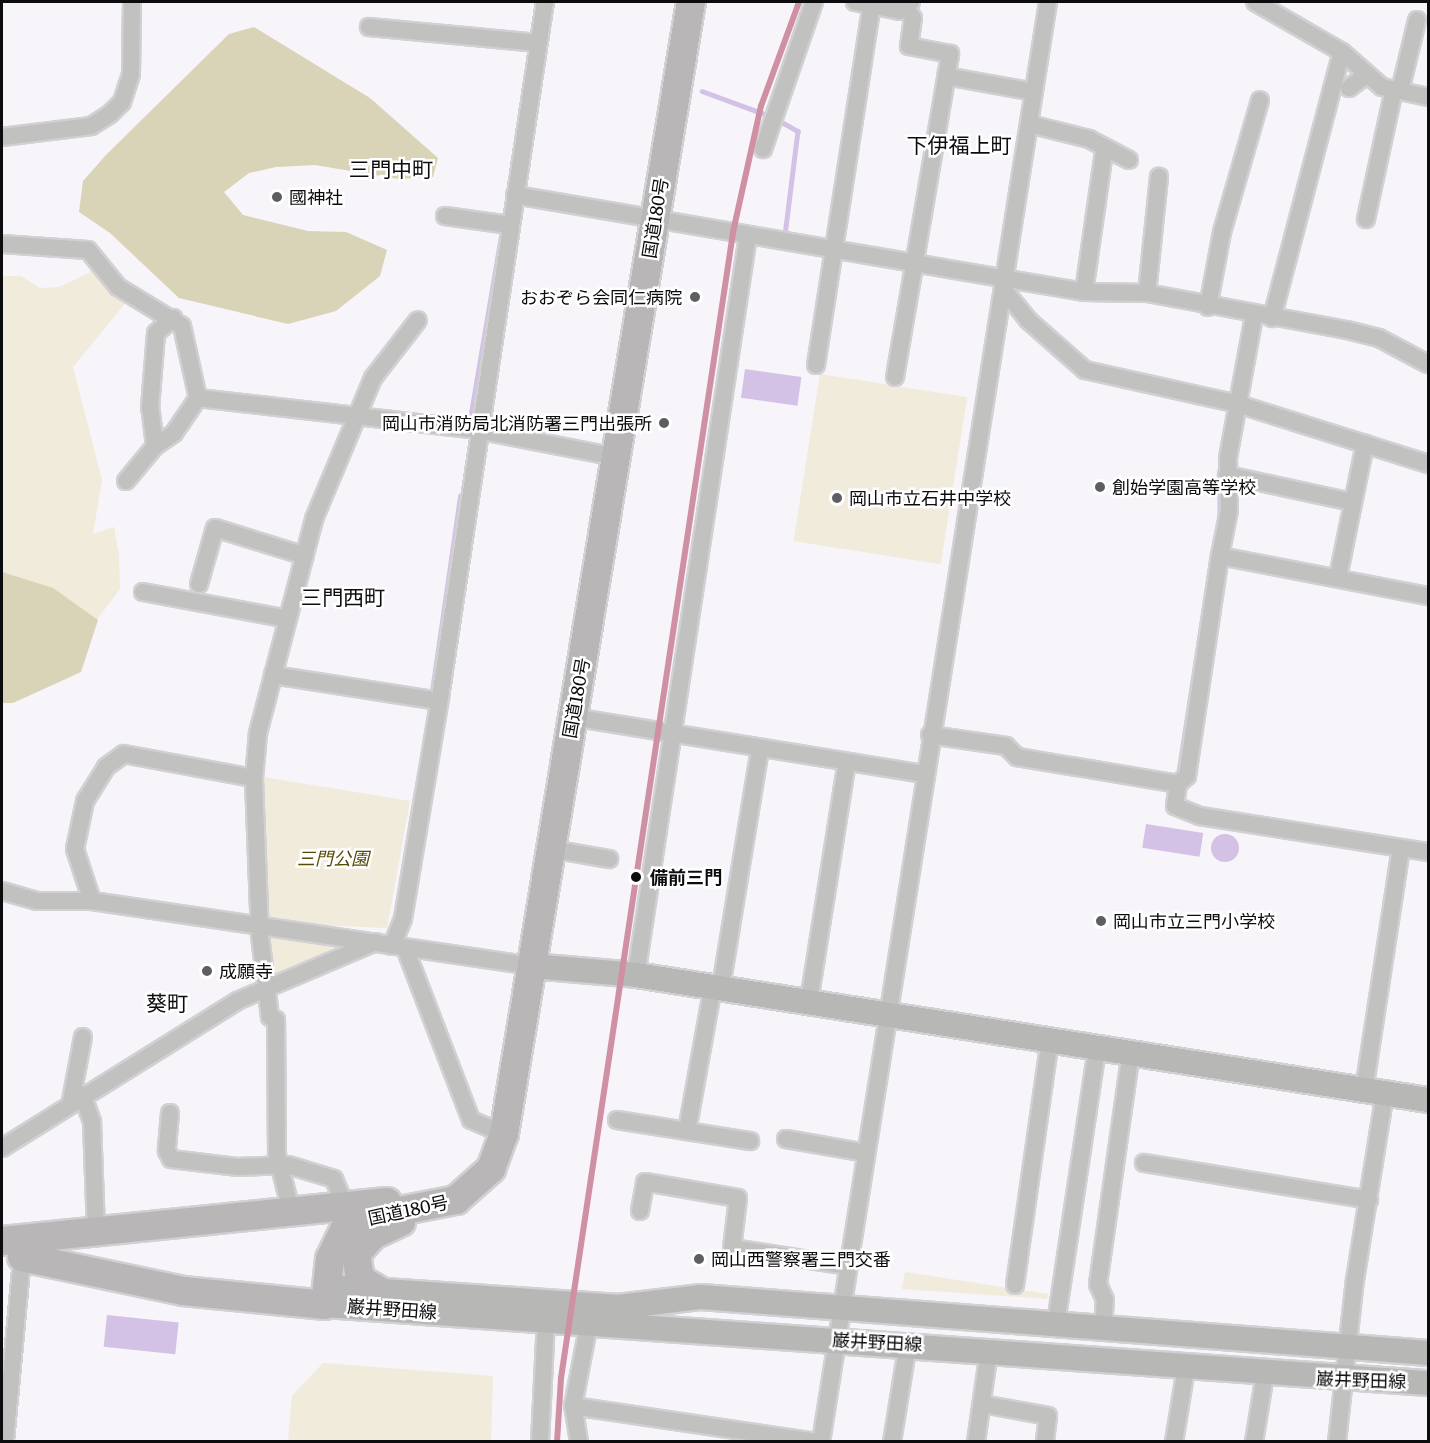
<!DOCTYPE html>
<meta charset="utf-8">
<style>
body{margin:0}
#map{position:relative;width:1430px;height:1443px;overflow:hidden;background:#f7f4fa;font-family:Literata,"Noto Sans JP",serif}
div>[style]{position:absolute}
.green>*{inset:0;background:#f0ebdb;transform-origin:0 0}
.forest>*{inset:0;background:#d9d3b7}
.water>*{inset:0;background:#d4c2e6;transform-origin:0 0}
.round{border-radius:50%}
.stream>*{height:4.5px;margin:-2.25px;padding:0 2.25px;transform-origin:2.25px;border-radius:2.25px;background:#d4c2e6}
.roads{filter:drop-shadow(2px 0 #d1d0d3) drop-shadow(-2px 0 #d1d0d3) drop-shadow(0 2px #d1d0d3) drop-shadow(0 -2px #d1d0d3)}
.minor>*{height:16px;margin:-8px;padding:0 8px;transform-origin:8px;border-radius:8px;background:#c1c1c0}
.secondary>*{height:24px;margin:-12px;padding:0 12px;transform-origin:12px;border-radius:12px;background:#b7b7b6}
.trunk>*{height:28px;margin:-14px;padding:0 14px;transform-origin:14px;border-radius:14px;background:#b8b6b6}
.rail-1>*{height:6px;margin:-3px;padding:0 3px;transform-origin:3px;border-radius:3px;background:#d090a4}
.dots>*{width:16px;height:16px;translate:-50% -50%;box-sizing:border-box;border:3px solid #fff;border-radius:50%}
span{translate:-50% -50%;white-space:nowrap;text-align:center;line-height:1.15;-webkit-text-stroke:5px #fff;paint-order:stroke}
.poi-label{font-size:18px;color:#0c0b0e}
.left{translate:0 -50%;text-align:left}
.right{translate:-100% -50%;text-align:right}
.street-label{font-size:18px;color:#0c0b0e}
.park-label{font-size:18px;color:#574c06;font-style:italic}
.stop-label{font-size:18px;color:#0c0b0e;font-weight:700}
.quarter-label{font-size:21px;color:#0c0b0e}
.frame{position:absolute;inset:0;border:3px solid #0c0b0e;pointer-events:none}
</style>
<div id="map">
<div class="green">
<div style="clip-path:polygon(92px 265px,128px 300px,73px 367px,102px 480px,93px 534px,114px 527px,119px 556px,120px 589px,86px 634px,2px 594px,2px 276px,21px 276px,40px 288px,59px 287px,89px 273px)"></div>
<div style="left:820px;top:374px;width:149px;height:169px;rotate:9deg"></div>
<div style="clip-path:polygon(263px 777px,410px 801px,387px 928px,269px 923px)"></div>
<div style="clip-path:polygon(264px 935px,353px 945px,354px 950px,270px 977px)"></div>
<div style="clip-path:polygon(905px 1272px,1048px 1294px,1047px 1299px,902px 1289px)"></div>
<div style="clip-path:polygon(323px 1363px,493px 1376px,491px 1441px,288px 1441px,292px 1396px)"></div>
</div>
<div class="forest">
<div style="clip-path:polygon(254px 27px,370px 98px,438px 158px,433px 177px,399px 179px,315px 165px,276px 167px,249px 173px,224px 192px,243px 215px,308px 231px,346px 232px,387px 250px,380px 276px,336px 311px,288px 324px,179px 298px,110px 233px,79px 212px,83px 181px,106px 155px,229px 34px)"></div>
<div style="clip-path:polygon(2px 572px,53px 588px,98px 620px,81px 672px,13px 703px,2px 703px)"></div>
</div>
<div class="water">
<div style="left:745px;top:369px;width:57px;height:29px;rotate:8deg"></div>
<div style="left:1146px;top:824px;width:58px;height:24px;rotate:9deg"></div>
<div class="round" style="left:1211px;top:834px;width:28px;height:28px"></div>
<div style="left:107px;top:1315px;width:72px;height:32px;rotate:6deg"></div>
</div>
<div class="stream">
<div style="left:702px;top:91px;width:72px;rotate:20.2deg"></div>
<div style="left:778px;top:120px;width:23px;rotate:29deg"></div>
<div style="left:798px;top:131px;width:105px;rotate:97.1deg"></div>
<div style="left:469px;top:425px;width:222px;rotate:-80.4deg"></div>
<div style="left:1220px;top:473px;width:42px;rotate:90deg"></div>
<div style="left:432px;top:691px;width:197px;rotate:-81.8deg"></div>
<div style="left:1178px;top:775px;width:222px;rotate:-81.2deg"></div>
<div style="left:395px;top:916px;width:127px;rotate:-80.5deg"></div>
</div>
<div class="roads">
<div class="minor">
<div style="left:855px;top:2px;width:46px;rotate:11.3deg"></div>
<div style="left:900px;top:11px;width:14px;rotate:-39deg"></div>
<div style="left:1255px;top:2px;width:100px;rotate:29.9deg"></div>
<div style="left:1342px;top:52px;width:53px;rotate:41.2deg"></div>
<div style="left:1382px;top:87px;width:47px;rotate:12.3deg"></div>
<div style="left:369px;top:27px;width:170px;rotate:5.4deg"></div>
<div style="left:946px;top:76px;width:89px;rotate:10.3deg"></div>
<div style="left:1349px;top:88px;width:21px;rotate:-37deg"></div>
<div style="left:1400px;top:91px;width:73px;rotate:-76.5deg"></div>
<div style="left:1029px;top:124px;width:62px;rotate:14deg"></div>
<div style="left:1089px;top:139px;width:45px;rotate:27.7deg"></div>
<div style="left:2px;top:137px;width:90px;rotate:-7deg"></div>
<div style="left:91px;top:126px;width:22px;rotate:-32deg"></div>
<div style="left:110px;top:114px;width:17px;rotate:-45deg"></div>
<div style="left:122px;top:102px;width:29px;rotate:-72deg"></div>
<div style="left:131px;top:74px;width:72px;rotate:-89.2deg"></div>
<div style="left:763px;top:149px;width:156px;rotate:-70.9deg"></div>
<div style="left:515px;top:195px;width:577px;rotate:9.67deg"></div>
<div style="left:1084px;top:292px;width:63px;rotate:0.9deg"></div>
<div style="left:1147px;top:293px;width:203px;rotate:10.5deg"></div>
<div style="left:1347px;top:330px;width:33px;rotate:14deg"></div>
<div style="left:1379px;top:338px;width:55px;rotate:28deg"></div>
<div style="left:445px;top:216px;width:65px;rotate:8deg"></div>
<div style="left:1366px;top:219px;width:132px;rotate:-77.8deg"></div>
<div style="left:2px;top:244px;width:86px;rotate:4deg"></div>
<div style="left:88px;top:250px;width:48px;rotate:51deg"></div>
<div style="left:118px;top:287px;width:75px;rotate:31.4deg"></div>
<div style="left:182px;top:326px;width:74px;rotate:77.5deg"></div>
<div style="left:198px;top:398px;width:281px;rotate:6.5deg"></div>
<div style="left:477px;top:430px;width:142px;rotate:11deg"></div>
<div style="left:1003px;top:289px;width:40px;rotate:51deg"></div>
<div style="left:1028px;top:320px;width:76px;rotate:41.3deg"></div>
<div style="left:1085px;top:370px;width:157px;rotate:12.5deg"></div>
<div style="left:1238px;top:404px;width:199px;rotate:17.5deg"></div>
<div style="left:1084px;top:292px;width:142px;rotate:-81.9deg"></div>
<div style="left:1147px;top:293px;width:117px;rotate:-84.1deg"></div>
<div style="left:1208px;top:307px;width:76px;rotate:-79.4deg"></div>
<div style="left:1222px;top:232px;width:137px;rotate:-73.9deg"></div>
<div style="left:1254px;top:316px;width:144px;rotate:100.4deg"></div>
<div style="left:1228px;top:458px;width:52px;rotate:88.9deg"></div>
<div style="left:1229px;top:510px;width:47px;rotate:101.1deg"></div>
<div style="left:1220px;top:556px;width:212px;rotate:10.9deg"></div>
<div style="left:1272px;top:318px;width:275px;rotate:-75.3deg"></div>
<div style="left:816px;top:365px;width:364px;rotate:-81.2deg"></div>
<div style="left:895px;top:377px;width:328px;rotate:-80.3deg"></div>
<div style="left:950px;top:54px;width:42px;rotate:-169deg"></div>
<div style="left:909px;top:46px;width:28px;rotate:-82deg"></div>
<div style="left:913px;top:18px;width:12px;rotate:-125deg"></div>
<div style="left:155px;top:446px;width:38px;rotate:-97deg"></div>
<div style="left:150px;top:408px;width:75px;rotate:-85.4deg"></div>
<div style="left:156px;top:333px;width:23px;rotate:-41deg"></div>
<div style="left:1227px;top:475px;width:128px;rotate:12.2deg"></div>
<div style="left:126px;top:481px;width:45px;rotate:-50.4deg"></div>
<div style="left:155px;top:446px;width:23px;rotate:-34deg"></div>
<div style="left:174px;top:433px;width:42px;rotate:-55.6deg"></div>
<div style="left:1338px;top:577px;width:136px;rotate:-78.5deg"></div>
<div style="left:199px;top:584px;width:58px;rotate:-74.1deg"></div>
<div style="left:215px;top:528px;width:94px;rotate:17.3deg"></div>
<div style="left:143px;top:592px;width:147px;rotate:10.5deg"></div>
<div style="left:273px;top:675px;width:168px;rotate:8.9deg"></div>
<div style="left:572px;top:717px;width:357px;rotate:9.2deg"></div>
<div style="left:930px;top:735px;width:77px;rotate:8.2deg"></div>
<div style="left:1006px;top:746px;width:16px;rotate:45deg"></div>
<div style="left:1017px;top:757px;width:163px;rotate:9.5deg"></div>
<div style="left:1178px;top:784px;width:22px;rotate:98deg"></div>
<div style="left:1175px;top:806px;width:27px;rotate:22deg"></div>
<div style="left:1200px;top:816px;width:231px;rotate:9deg"></div>
<div style="left:1178px;top:784px;width:12px;rotate:-42deg"></div>
<div style="left:1187px;top:776px;width:222px;rotate:-81.5deg"></div>
<div style="left:551px;top:849px;width:59px;rotate:9.8deg"></div>
<div style="left:2px;top:891px;width:36px;rotate:16deg"></div>
<div style="left:37px;top:901px;width:55px"></div>
<div style="left:92px;top:901px;width:445px;rotate:8.4deg"></div>
<div style="left:92px;top:901px;width:55px;rotate:-108.1deg"></div>
<div style="left:75px;top:849px;width:49px;rotate:-78.2deg"></div>
<div style="left:85px;top:801px;width:40px;rotate:-58deg"></div>
<div style="left:106px;top:767px;width:22px;rotate:-36deg"></div>
<div style="left:124px;top:754px;width:132px;rotate:10.5deg"></div>
<div style="left:392px;top:946px;width:29px;rotate:-68deg"></div>
<div style="left:403px;top:919px;width:231px;rotate:-80.5deg"></div>
<div style="left:441px;top:691px;width:697px;rotate:-81.42deg"></div>
<div style="left:405px;top:948px;width:184px;rotate:69deg"></div>
<div style="left:471px;top:1120px;width:36px;rotate:23deg"></div>
<div style="left:636px;top:975px;width:748px;rotate:-81.39deg"></div>
<div style="left:721px;top:987px;width:242px;rotate:-80.7deg"></div>
<div style="left:809px;top:1001px;width:242px;rotate:-81deg"></div>
<div style="left:1364px;top:1090px;width:244px;rotate:-81.3deg"></div>
<div style="left:82px;top:1094px;width:30px;rotate:70deg"></div>
<div style="left:92px;top:1122px;width:108px;rotate:87.9deg"></div>
<div style="left:71px;top:1101px;width:65px;rotate:-79.4deg"></div>
<div style="left:170px;top:1113px;width:38px;rotate:95deg"></div>
<div style="left:167px;top:1151px;width:9px;rotate:63deg"></div>
<div style="left:171px;top:1159px;width:66px;rotate:6.9deg"></div>
<div style="left:237px;top:1167px;width:51px;rotate:-2.2deg"></div>
<div style="left:288px;top:1165px;width:48px;rotate:16.9deg"></div>
<div style="left:334px;top:1179px;width:27px;rotate:68deg"></div>
<div style="left:617px;top:1120px;width:135px;rotate:9deg"></div>
<div style="left:687px;top:1131px;width:147px;rotate:-79.8deg"></div>
<div style="left:786px;top:1139px;width:81px;rotate:9.9deg"></div>
<div style="left:2px;top:1148px;width:277px;rotate:-32deg"></div>
<div style="left:237px;top:1001px;width:151px;rotate:-23deg"></div>
<div style="left:1144px;top:1163px;width:228px;rotate:9.3deg"></div>
<div style="left:291px;top:1210px;width:57px;rotate:-104.3deg"></div>
<div style="left:277px;top:1155px;width:135px;rotate:-90.4deg"></div>
<div style="left:276px;top:1020px;width:7px;rotate:-153deg"></div>
<div style="left:270px;top:1017px;width:82px;rotate:-97deg"></div>
<div style="left:260px;top:936px;width:158px;rotate:-92.2deg"></div>
<div style="left:254px;top:778px;width:45px;rotate:-84.9deg"></div>
<div style="left:258px;top:733px;width:221px;rotate:-75.3deg"></div>
<div style="left:314px;top:519px;width:153px;rotate:-67.3deg"></div>
<div style="left:373px;top:378px;width:73px;rotate:-52.2deg"></div>
<div style="left:640px;top:1211px;width:29px;rotate:-80deg"></div>
<div style="left:645px;top:1182px;width:94px;rotate:9.8deg"></div>
<div style="left:738px;top:1198px;width:50px;rotate:96.8deg"></div>
<div style="left:732px;top:1248px;width:117px;rotate:8.8deg"></div>
<div style="left:1015px;top:1285px;width:247px;rotate:-81.9deg"></div>
<div style="left:1056px;top:1323px;width:278px;rotate:-81.5deg"></div>
<div style="left:1103px;top:1327px;width:27px;rotate:-86deg"></div>
<div style="left:1105px;top:1300px;width:17px;rotate:-114deg"></div>
<div style="left:1098px;top:1284px;width:233px;rotate:-81.9deg"></div>
<div style="left:982px;top:1404px;width:67px;rotate:10.3deg"></div>
<div style="left:1048px;top:1416px;width:26px;rotate:97deg"></div>
<div style="left:573px;top:1406px;width:247px;rotate:8.4deg"></div>
<div style="left:5px;top:1442px;width:195px;rotate:-84.7deg"></div>
<div style="left:540px;top:1442px;width:122px;rotate:-87.2deg"></div>
<div style="left:579px;top:1442px;width:36px;rotate:-99deg"></div>
<div style="left:573px;top:1406px;width:85px;rotate:-79.1deg"></div>
<div style="left:821px;top:1442px;width:1458px;rotate:-81.04deg"></div>
<div style="left:892px;top:1442px;width:100px;rotate:-80.8deg"></div>
<div style="left:976px;top:1442px;width:92px;rotate:-81.9deg"></div>
<div style="left:1174px;top:1442px;width:75px;rotate:-80.8deg"></div>
<div style="left:1254px;top:1442px;width:69px;rotate:-80.8deg"></div>
<div style="left:1337px;top:1442px;width:163px;rotate:-83.7deg"></div>
<div style="left:1355px;top:1280px;width:189px;rotate:-80.9deg"></div>
</div>
<div class="secondary">
<div style="left:532px;top:966px;width:104px;rotate:4.9deg"></div>
<div style="left:636px;top:975px;width:802px;rotate:8.97deg"></div>
<div style="left:326px;top:1287px;width:293px;rotate:3.9deg"></div>
<div style="left:618px;top:1307px;width:84px;rotate:-6.9deg"></div>
<div style="left:701px;top:1297px;width:729px;rotate:4.4deg"></div>
<div style="left:325px;top:1305px;width:1106px;rotate:4.05deg"></div>
</div>
<div class="trunk">
<div style="left:2px;top:1241px;width:387px;rotate:-5.8deg"></div>
<div style="left:22px;top:1257px;width:165px;rotate:11.9deg"></div>
<div style="left:183px;top:1291px;width:143px;rotate:5.6deg"></div>
<div style="left:325px;top:1305px;width:46px;rotate:-83.8deg"></div>
<div style="left:330px;top:1259px;width:32px;rotate:-64deg"></div>
<div style="left:344px;top:1230px;width:28px;rotate:-27deg"></div>
<div style="left:369px;top:1217px;width:89px;rotate:-11.1deg"></div>
<div style="left:456px;top:1200px;width:47px;rotate:-41.5deg"></div>
<div style="left:491px;top:1169px;width:37px;rotate:-70deg"></div>
<div style="left:504px;top:1134px;width:1147px;rotate:-80.62deg"></div>
<div style="left:378px;top:1290px;width:21px;rotate:-149deg"></div>
<div style="left:360px;top:1279px;width:25px;rotate:-99deg"></div>
<div style="left:356px;top:1254px;width:25px;rotate:-48deg"></div>
<div style="left:373px;top:1235px;width:31px;rotate:-25deg"></div>
</div>
</div>
<div class="rail-1">
<div style="left:557px;top:1442px;width:64px;rotate:-86.4deg"></div>
<div style="left:561px;top:1378px;width:1159px;rotate:-81.46deg"></div>
<div style="left:733px;top:232px;width:129px;rotate:-77.5deg"></div>
<div style="left:761px;top:106px;width:111px;rotate:-69.9deg"></div>
</div>
<div class="dots">
<div style="left:277px;top:197px;background:#5e5d61"></div>
<div style="left:695px;top:297px;background:#5e5d61"></div>
<div style="left:664px;top:423px;background:#5e5d61"></div>
<div style="left:1100px;top:487px;background:#5e5d61"></div>
<div style="left:837px;top:498px;background:#5e5d61"></div>
<div style="left:636px;top:877px;background:#0c0b0e"></div>
<div style="left:1101px;top:921px;background:#5e5d61"></div>
<div style="left:207px;top:971px;background:#5e5d61"></div>
<div style="left:699px;top:1259px;background:#5e5d61"></div>
</div>
<div class="poi-label">
<span class="left" style="left:289px;top:197px">國神社</span>
<span class="right" style="left:682px;top:297px">おおぞら会同仁病院</span>
<span class="right" style="left:652px;top:423px">岡山市消防局北消防署三門出張所</span>
<span class="left" style="left:1112px;top:487px">創始学園高等学校</span>
<span class="left" style="left:849px;top:498px">岡山市立石井中学校</span>
<span class="left" style="left:1113px;top:921px">岡山市立三門小学校</span>
<span class="left" style="left:219px;top:971px">成願寺</span>
<span class="left" style="left:711px;top:1259px">岡山西警察署三門交番</span>
</div>
<div class="street-label">
<span style="left:655px;top:218px;rotate:-81deg">国道180号</span>
<span style="left:576px;top:698px;rotate:-80deg">国道180号</span>
<span style="left:408px;top:1210px;rotate:-12deg">国道180号</span>
<span style="left:392px;top:1309px;rotate:4deg">巌井野田線</span>
<span style="left:877px;top:1342px;rotate:3deg">巌井野田線</span>
<span style="left:1361px;top:1380px;rotate:2deg">巌井野田線</span>
</div>
<div class="park-label">
<span style="left:333px;top:858px">三門公園</span>
</div>
<div class="stop-label">
<span class="left" style="left:650px;top:877px">備前三門</span>
</div>
<div class="quarter-label">
<span style="left:959px;top:144px">下伊福上町</span>
<span style="left:391px;top:168px">三門中町</span>
<span style="left:343px;top:596px">三門西町</span>
<span style="left:167px;top:1002px">葵町</span>
</div>
<div class="frame"></div>
</div>
